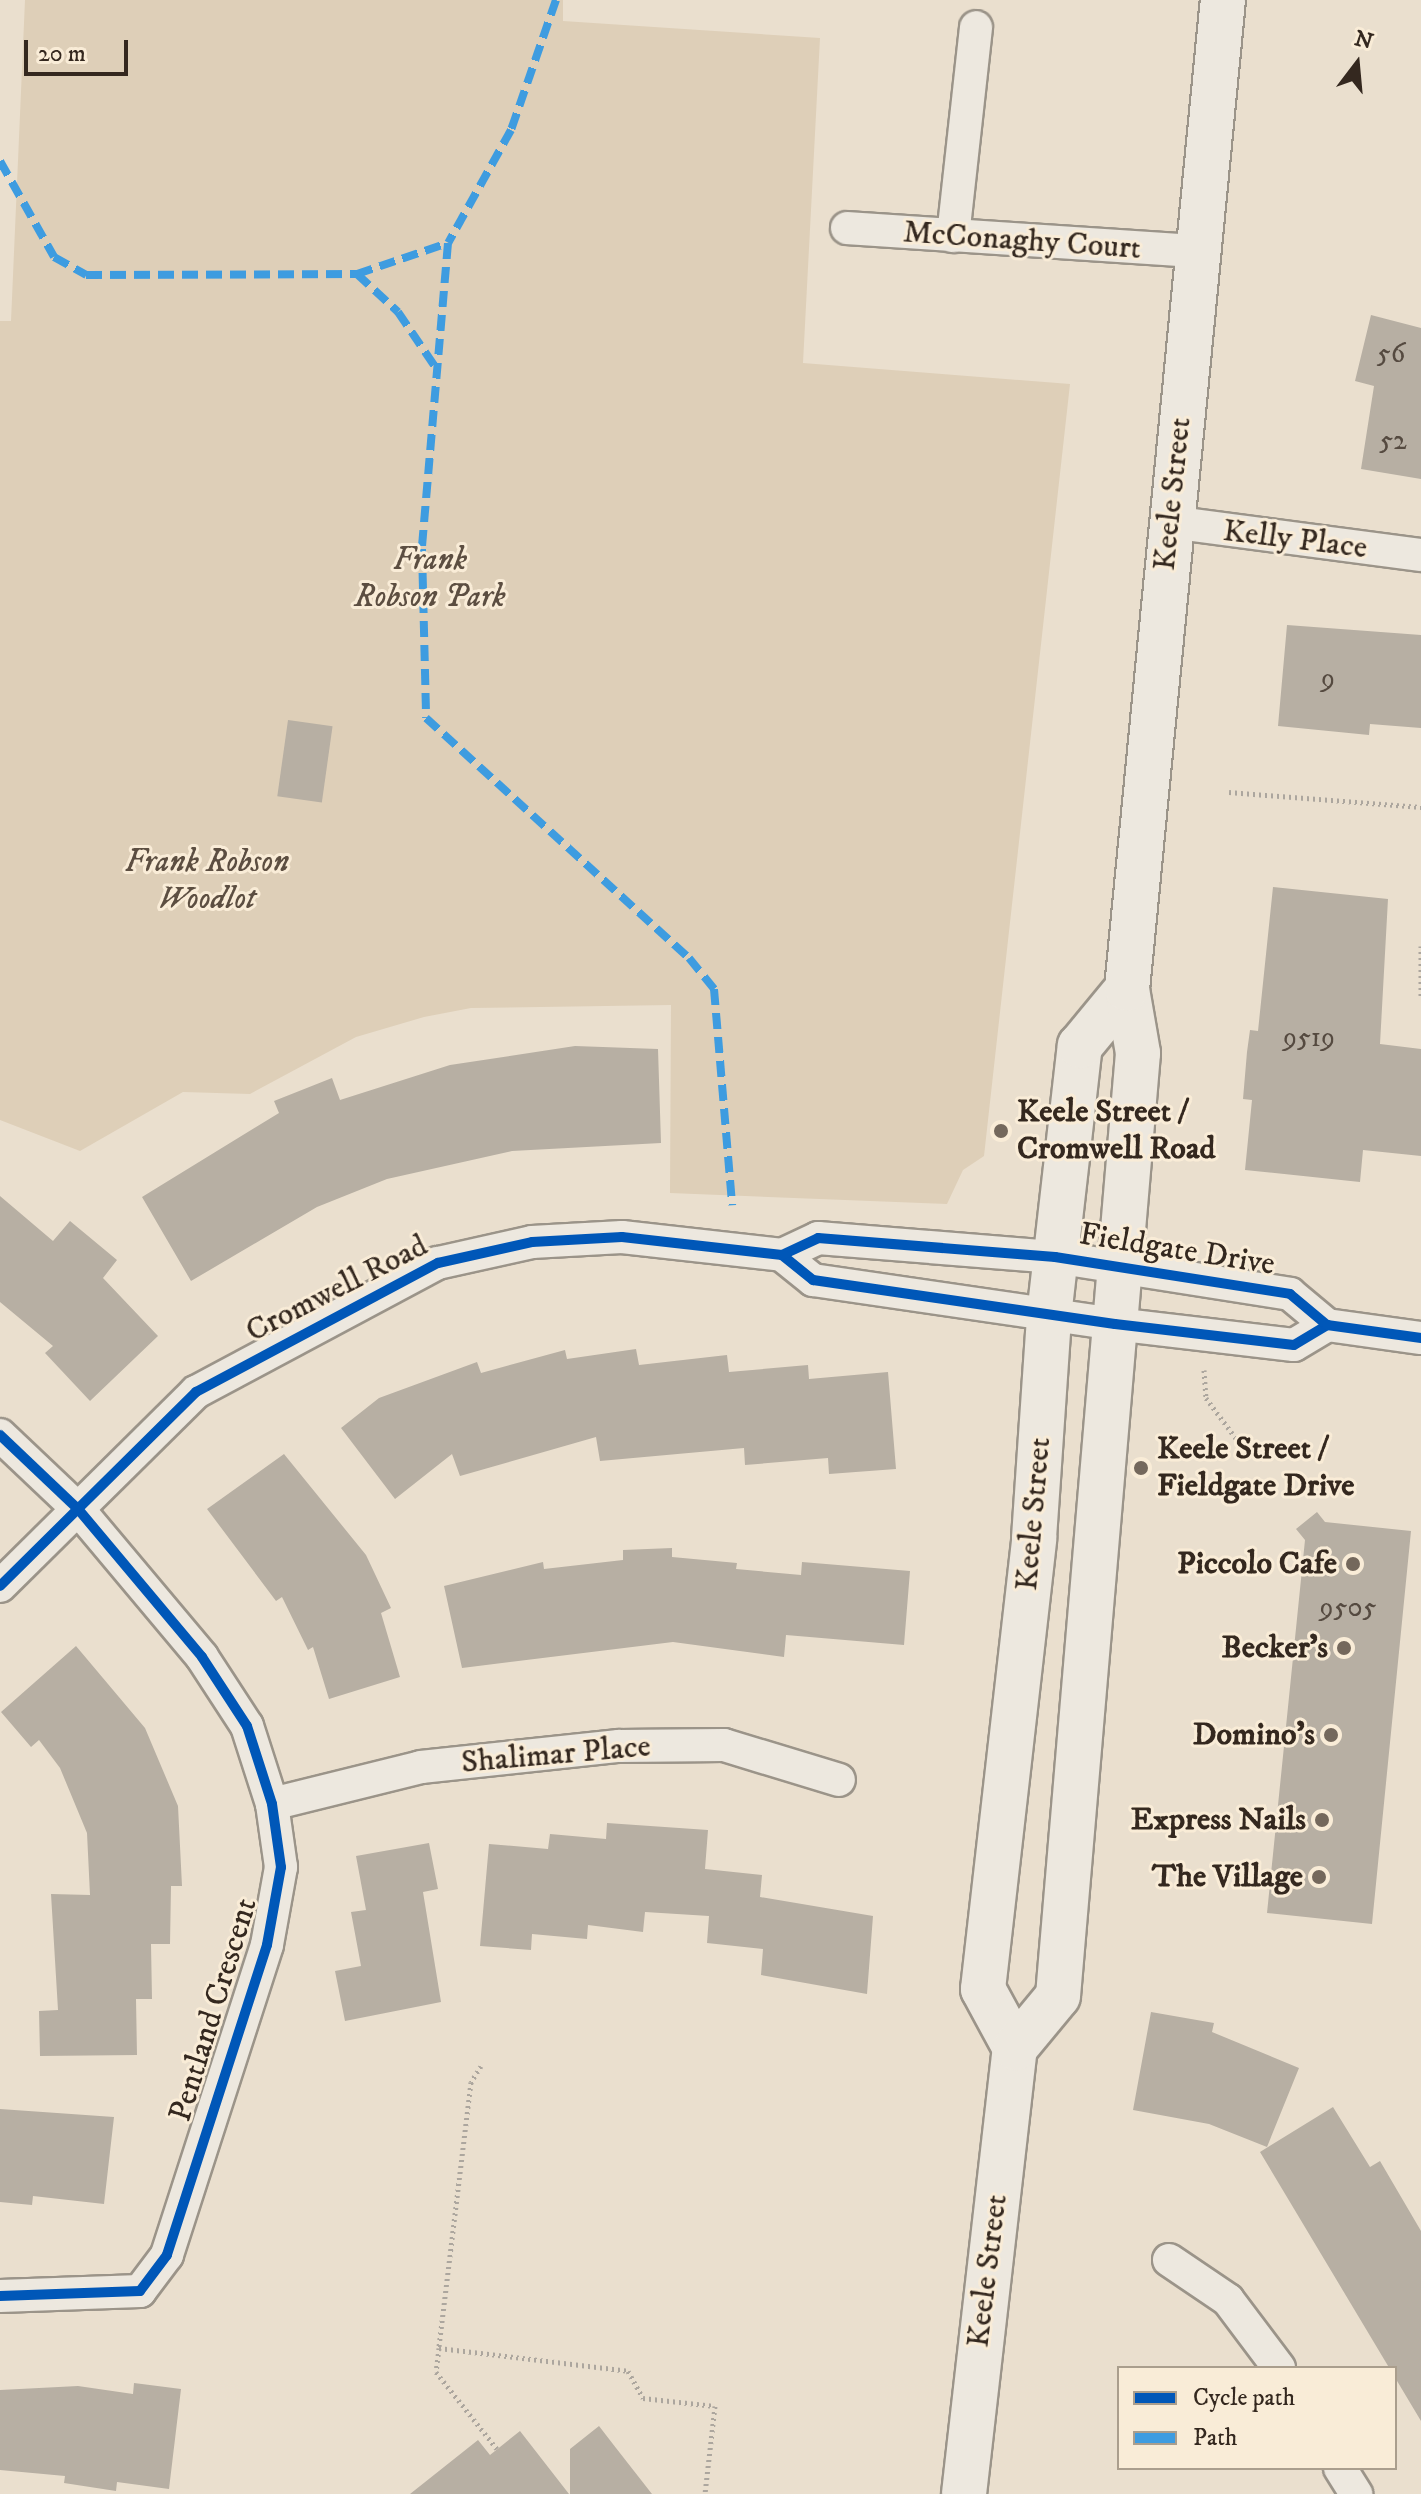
<!DOCTYPE html>
<style>
body{margin:0}
#map{position:relative;width:1421px;height:2494px;overflow:hidden;background:#eadfce;font-family:"IM FELL DW Pica",serif}
div>[style]{position:absolute}
.green>*{inset:0;background:#decfb8}
.building>*{inset:0;background:#b7afa3;transform-origin:0 0}
.path>*{height:5px;margin-top:-2.5px;transform-origin:0;background:repeating-linear-gradient(90deg,#aca69e 0 2px,transparent 0 6px)}
.roads{filter:drop-shadow(2px 0 #9b9489) drop-shadow(-2px 0 #9b9489) drop-shadow(0 2px #9b9489) drop-shadow(0 -2px #9b9489)}
.minor>*{height:32px;margin:-16px;padding:0 16px;transform-origin:16px;border-radius:16px;background:#ede8df}
.secondary>*{height:44px;margin:-22px;padding:0 22px;transform-origin:22px;border-radius:22px;background:#ede8df}
.quiet>*{height:8px;margin-top:-4px;transform-origin:0;background:repeating-linear-gradient(90deg,#3e9ce0 0 16px,transparent 0 24px)}
.cycleway>*{height:10px;margin:-5px;padding:0 5px;transform-origin:5px;border-radius:5px;background:#0057b8}
.dots>*{width:22px;height:22px;translate:-50% -50%;box-sizing:border-box;border:4px solid #f9ecd7;border-radius:50%}
span{translate:-50% -50%;white-space:nowrap;text-align:center;line-height:1.15;-webkit-text-stroke:6px #f9ecd7;paint-order:stroke}
.number-label{font-size:28px;color:#554a40}
.number-label span{-webkit-text-stroke-width:0}
.street-label{font-size:32px;color:#34281f}
.park-label{font-size:32px;color:#5c4e41;font-style:italic}
.poi-label{font-size:32px;color:#34281f;font-weight:700}
.left{translate:0 -50%;text-align:left}
.right{translate:-100% -50%;text-align:right}
.legend{position:absolute;left:1117px;top:2366px;width:280px;height:104px;box-sizing:border-box;background:#f9ecd7;border:2px solid #aa9e8d;margin:0;padding:10px 14px;list-style:none;font-size:24px;color:#34281f}
.legend li{display:flex;align-items:center;gap:16px;height:40px}
.legend b{width:40px;border:2px solid #aa9e8d}
.north{position:absolute;left:1317px;top:24px;width:80px;height:80px;-webkit-text-stroke:6px #f9ecd7;paint-order:stroke;rotate:16deg;font-size:22px;font-weight:700;line-height:32px;text-align:center;color:#34281f}
.north::after{content:'';display:block;margin:auto;width:28px;height:36px;background:#34281f;clip-path:polygon(50% 0,100% 100%,50% 72%,0 100%)}
.scale{position:absolute;left:24px;top:40px;width:104px;height:36px;box-sizing:border-box;border:4px solid #34281f;border-top:0;padding-left:10px;font-size:24px;line-height:28px;white-space:nowrap;color:#34281f;-webkit-text-stroke:6px #f9ecd7;paint-order:stroke}
</style>
<div id="map">
<div class="green">
<div style="clip-path:polygon(25px 0,563px 0,563px 21px,820px 38px,803px 363px,1070px 384px,984px 1156px,963px 1170px,947px 1204px,670px 1193px,671px 1005px,471px 1008px,424px 1017px,356px 1037px,250px 1094px,183px 1092px,80px 1151px,0 1120px,0 321px,11px 321px)"></div>
</div>
<div class="building">
<div style="clip-path:polygon(1371px 315px,1421px 328px,1421px 479px,1361px 469px,1374px 386px,1355px 381px)"></div>
<div style="clip-path:polygon(1287px 625px,1421px 635px,1421px 728px,1370px 724px,1369px 735px,1278px 726px)"></div>
<div style="left:288px;top:720px;width:45px;height:77px;rotate:8deg"></div>
<div style="clip-path:polygon(1273px 887px,1388px 899px,1380px 1044px,1421px 1049px,1421px 1156px,1363px 1150px,1360px 1182px,1245px 1170px,1252px 1100px,1243px 1099px,1247px 1052px,1250px 1030px,1258px 1031px)"></div>
<div style="clip-path:polygon(575px 1046px,658px 1049px,661px 1143px,512px 1151px,387px 1179px,317px 1207px,191px 1281px,142px 1197px,279px 1113px,274px 1101px,332px 1078px,340px 1100px,450px 1065px)"></div>
<div style="clip-path:polygon(0 1196px,53px 1241px,70px 1221px,117px 1260px,103px 1278px,158px 1336px,90px 1401px,45px 1353px,53px 1346px,0 1302px)"></div>
<div style="clip-path:polygon(636px 1349px,639px 1365px,727px 1355px,729px 1372px,808px 1365px,809px 1379px,888px 1372px,896px 1469px,829px 1474px,828px 1458px,745px 1465px,744px 1448px,600px 1461px,596px 1437px,460px 1476px,452px 1454px,395px 1499px,341px 1428px,379px 1398px,477px 1362px,481px 1373px,565px 1350px,567px 1359px)"></div>
<div style="clip-path:polygon(284px 1454px,366px 1555px,391px 1608px,381px 1613px,400px 1677px,329px 1699px,313px 1647px,308px 1650px,282px 1597px,276px 1601px,207px 1509px)"></div>
<div style="clip-path:polygon(1317px 1512px,1325px 1522px,1411px 1531px,1372px 1924px,1267px 1913px,1305px 1540px,1296px 1529px)"></div>
<div style="clip-path:polygon(672px 1548px,672px 1557px,737px 1563px,736px 1569px,801px 1575px,802px 1562px,910px 1571px,904px 1645px,786px 1635px,784px 1657px,673px 1642px,462px 1668px,444px 1586px,543px 1562px,544px 1569px,623px 1560px,623px 1550px)"></div>
<div style="clip-path:polygon(76px 1646px,145px 1728px,178px 1806px,182px 1886px,171px 1886px,170px 1944px,151px 1944px,152px 1999px,136px 1999px,137px 2055px,40px 2056px,39px 2011px,58px 2010px,51px 1894px,90px 1895px,87px 1833px,60px 1768px,39px 1740px,31px 1747px,1px 1712px)"></div>
<div style="clip-path:polygon(607px 1823px,708px 1830px,705px 1869px,762px 1875px,760px 1897px,873px 1916px,867px 1994px,761px 1975px,763px 1949px,707px 1943px,709px 1916px,645px 1912px,643px 1932px,588px 1925px,587px 1939px,532px 1934px,531px 1950px,480px 1946px,489px 1844px,548px 1849px,550px 1834px,606px 1839px)"></div>
<div style="clip-path:polygon(429px 1843px,438px 1889px,423px 1892px,441px 2002px,345px 2021px,335px 1971px,361px 1966px,351px 1912px,366px 1910px,356px 1856px)"></div>
<div style="clip-path:polygon(1151px 2012px,1214px 2023px,1212px 2032px,1299px 2068px,1267px 2147px,1209px 2124px,1133px 2110px)"></div>
<div style="clip-path:polygon(1333px 2107px,1370px 2167px,1380px 2161px,1421px 2231px,1421px 2421px,1260px 2152px)"></div>
<div style="clip-path:polygon(0 2109px,114px 2117px,104px 2204px,33px 2196px,32px 2205px,0 2202px)"></div>
<div style="clip-path:polygon(134px 2383px,181px 2389px,169px 2489px,117px 2482px,116px 2491px,64px 2483px,65px 2476px,0 2470px,0 2390px,78px 2386px,133px 2394px)"></div>
<div style="clip-path:polygon(599px 2426px,616px 2448px,652px 2494px,570px 2494px,570px 2449px)"></div>
<div style="clip-path:polygon(520px 2431px,569px 2494px,410px 2494px,478px 2440px,490px 2455px)"></div>
</div>
<div class="path">
<div style="left:1229px;top:792px;width:193px;rotate:4.5deg"></div>
<div style="left:1421px;top:946px;width:52px;rotate:90deg"></div>
<div style="left:1204px;top:1370px;width:28px;rotate:86deg"></div>
<div style="left:1206px;top:1398px;width:77px;rotate:53.4deg"></div>
<div style="left:481px;top:2066px;width:19px;rotate:122deg"></div>
<div style="left:471px;top:2082px;width:268px;rotate:96.9deg"></div>
<div style="left:439px;top:2348px;width:190px;rotate:6.9deg"></div>
<div style="left:628px;top:2371px;width:31px;rotate:61deg"></div>
<div style="left:643px;top:2398px;width:72px;rotate:6.3deg"></div>
<div style="left:715px;top:2406px;width:89px;rotate:96.5deg"></div>
<div style="left:439px;top:2348px;width:24px;rotate:97deg"></div>
<div style="left:436px;top:2372px;width:98px;rotate:51.6deg"></div>
</div>
<div class="roads">
<div class="minor">
<div style="left:847px;top:228px;width:351px;rotate:3.8deg"></div>
<div style="left:953px;top:236px;width:210px;rotate:-83.7deg"></div>
<div style="left:1170px;top:522px;width:253px;rotate:7.5deg"></div>
<div style="left:782px;top:1255px;width:40px;rotate:39deg"></div>
<div style="left:813px;top:1280px;width:305px;rotate:8.3deg"></div>
<div style="left:1115px;top:1324px;width:180px;rotate:6.7deg"></div>
<div style="left:1294px;top:1345px;width:39px;rotate:-31deg"></div>
<div style="left:0;top:1435px;width:108px;rotate:43.5deg"></div>
<div style="left:78px;top:1509px;width:193px;rotate:50deg"></div>
<div style="left:202px;top:1657px;width:82px;rotate:56.9deg"></div>
<div style="left:247px;top:1726px;width:82px;rotate:72.2deg"></div>
<div style="left:272px;top:1804px;width:64px;rotate:81.9deg"></div>
<div style="left:281px;top:1867px;width:79px;rotate:100.2deg"></div>
<div style="left:267px;top:1945px;width:326px;rotate:107.9deg"></div>
<div style="left:167px;top:2255px;width:45px;rotate:126.9deg"></div>
<div style="left:140px;top:2291px;width:140px;rotate:178deg"></div>
<div style="left:0;top:1586px;width:276px;rotate:-44.7deg"></div>
<div style="left:196px;top:1392px;width:274px;rotate:-28.1deg"></div>
<div style="left:438px;top:1263px;width:96px;rotate:-12.6deg"></div>
<div style="left:532px;top:1242px;width:90px;rotate:-3.2deg"></div>
<div style="left:622px;top:1237px;width:161px;rotate:6.4deg"></div>
<div style="left:782px;top:1255px;width:40px;rotate:-25deg"></div>
<div style="left:818px;top:1238px;width:238px;rotate:4.6deg"></div>
<div style="left:1055px;top:1257px;width:238px;rotate:8.9deg"></div>
<div style="left:1290px;top:1294px;width:48px;rotate:40deg"></div>
<div style="left:1327px;top:1325px;width:95px;rotate:7.9deg"></div>
<div style="left:272px;top:1804px;width:154px;rotate:-13.9deg"></div>
<div style="left:421px;top:1767px;width:199px;rotate:-6.1deg"></div>
<div style="left:619px;top:1746px;width:105px;rotate:-0.5deg"></div>
<div style="left:724px;top:1745px;width:120px;rotate:16.9deg"></div>
<div style="left:1169px;top:2260px;width:71px;rotate:34.1deg"></div>
<div style="left:1228px;top:2300px;width:85px;rotate:53.1deg"></div>
<div style="left:1340px;top:2468px;width:31px;rotate:58deg"></div>
</div>
<div class="secondary">
<div style="left:1015px;top:2048px;width:67px;rotate:-118.5deg"></div>
<div style="left:983px;top:1989px;width:454px;rotate:-83.5deg"></div>
<div style="left:1034px;top:1538px;width:223px;rotate:-86.1deg"></div>
<div style="left:1049px;top:1316px;width:272px;rotate:-83.5deg"></div>
<div style="left:1080px;top:1046px;width:74px;rotate:-50.5deg"></div>
<div style="left:964px;top:2494px;width:449px;rotate:-83.5deg"></div>
<div style="left:1015px;top:2048px;width:67px;rotate:-50.4deg"></div>
<div style="left:1058px;top:1996px;width:946px;rotate:-85.15deg"></div>
<div style="left:1138px;top:1053px;width:65px;rotate:-99.8deg"></div>
<div style="left:1127px;top:989px;width:994px;rotate:-84.46deg"></div>
</div>
</div>
<div class="quiet">
<div style="left:556px;top:0;width:138px;rotate:109.1deg"></div>
<div style="left:511px;top:130px;width:129px;rotate:119.1deg"></div>
<div style="left:448px;top:243px;width:307px;rotate:94.9deg"></div>
<div style="left:422px;top:549px;width:169px;rotate:88.6deg"></div>
<div style="left:426px;top:718px;width:356px;rotate:42.4deg"></div>
<div style="left:689px;top:958px;width:40px;rotate:51deg"></div>
<div style="left:714px;top:989px;width:217px;rotate:85.2deg"></div>
<div style="left:0;top:161px;width:110px;rotate:60.6deg"></div>
<div style="left:54px;top:257px;width:37px;rotate:29deg"></div>
<div style="left:86px;top:275px;width:271px;rotate:-0.2deg"></div>
<div style="left:357px;top:274px;width:56px;rotate:42.8deg"></div>
<div style="left:398px;top:312px;width:71px;rotate:55.9deg"></div>
<div style="left:357px;top:274px;width:96px;rotate:-18.8deg"></div>
</div>
<div class="cycleway">
<div style="left:782px;top:1255px;width:40px;rotate:39deg"></div>
<div style="left:813px;top:1280px;width:305px;rotate:8.3deg"></div>
<div style="left:1115px;top:1324px;width:180px;rotate:6.7deg"></div>
<div style="left:1294px;top:1345px;width:39px;rotate:-31deg"></div>
<div style="left:0;top:1435px;width:108px;rotate:43.5deg"></div>
<div style="left:78px;top:1509px;width:193px;rotate:50deg"></div>
<div style="left:202px;top:1657px;width:82px;rotate:56.9deg"></div>
<div style="left:247px;top:1726px;width:82px;rotate:72.2deg"></div>
<div style="left:272px;top:1804px;width:64px;rotate:81.9deg"></div>
<div style="left:281px;top:1867px;width:79px;rotate:100.2deg"></div>
<div style="left:267px;top:1945px;width:326px;rotate:107.9deg"></div>
<div style="left:167px;top:2255px;width:45px;rotate:126.9deg"></div>
<div style="left:140px;top:2291px;width:140px;rotate:178deg"></div>
<div style="left:0;top:1586px;width:276px;rotate:-44.7deg"></div>
<div style="left:196px;top:1392px;width:274px;rotate:-28.1deg"></div>
<div style="left:438px;top:1263px;width:96px;rotate:-12.6deg"></div>
<div style="left:532px;top:1242px;width:90px;rotate:-3.2deg"></div>
<div style="left:622px;top:1237px;width:161px;rotate:6.4deg"></div>
<div style="left:782px;top:1255px;width:40px;rotate:-25deg"></div>
<div style="left:818px;top:1238px;width:238px;rotate:4.6deg"></div>
<div style="left:1055px;top:1257px;width:238px;rotate:8.9deg"></div>
<div style="left:1290px;top:1294px;width:48px;rotate:40deg"></div>
<div style="left:1327px;top:1325px;width:95px;rotate:7.9deg"></div>
</div>
<div class="dots">
<div style="left:1001px;top:1131px;background:#74685c"></div>
<div style="left:1141px;top:1468px;background:#74685c"></div>
<div style="left:1353px;top:1564px;background:#74685c"></div>
<div style="left:1344px;top:1648px;background:#74685c"></div>
<div style="left:1331px;top:1735px;background:#74685c"></div>
<div style="left:1322px;top:1820px;background:#74685c"></div>
<div style="left:1319px;top:1877px;background:#74685c"></div>
</div>
<div class="number-label">
<span style="left:1391px;top:354px">56</span>
<span style="left:1393px;top:441px">52</span>
<span style="left:1328px;top:679px">9</span>
<span style="left:1309px;top:1038px">9519</span>
<span style="left:1348px;top:1608px">9505</span>
</div>
<div class="street-label">
<span style="left:1022px;top:241px;rotate:4deg">McConaghy Court</span>
<span style="left:1173px;top:494px;rotate:-84deg">Keele Street</span>
<span style="left:1295px;top:540px;rotate:7deg">Kelly Place</span>
<span style="left:1177px;top:1250px;rotate:9deg">Fieldgate Drive</span>
<span style="left:337px;top:1289px;rotate:-27deg">Cromwell Road</span>
<span style="left:1034px;top:1514px;rotate:-85deg">Keele Street</span>
<span style="left:556px;top:1755px;rotate:-5deg">Shalimar Place</span>
<span style="left:214px;top:2010px;rotate:-73deg">Pentland Crescent</span>
<span style="left:988px;top:2271px;rotate:-83deg">Keele Street</span>
</div>
<div class="park-label">
<span style="left:430px;top:579px">Frank<br>Robson Park</span>
<span style="left:207px;top:881px">Frank Robson<br>Woodlot</span>
</div>
<div class="poi-label">
<span class="left" style="left:1017px;top:1131px">Keele Street /<br>Cromwell Road</span>
<span class="left" style="left:1157px;top:1468px">Keele Street /<br>Fieldgate Drive</span>
<span class="right" style="left:1337px;top:1564px">Piccolo Cafe</span>
<span class="right" style="left:1328px;top:1648px">Becker's</span>
<span class="right" style="left:1315px;top:1735px">Domino's</span>
<span class="right" style="left:1306px;top:1820px">Express Nails</span>
<span class="right" style="left:1303px;top:1877px">The Village</span>
</div>
<ul class="legend">
<li><b style="height:10px;background:#0057b8"></b>Cycle path</li>
<li><b style="height:10px;background:#3e9ce0"></b>Path</li>
</ul>
<div class="north">N</div>
<div class="scale">20 m</div>
</div>
